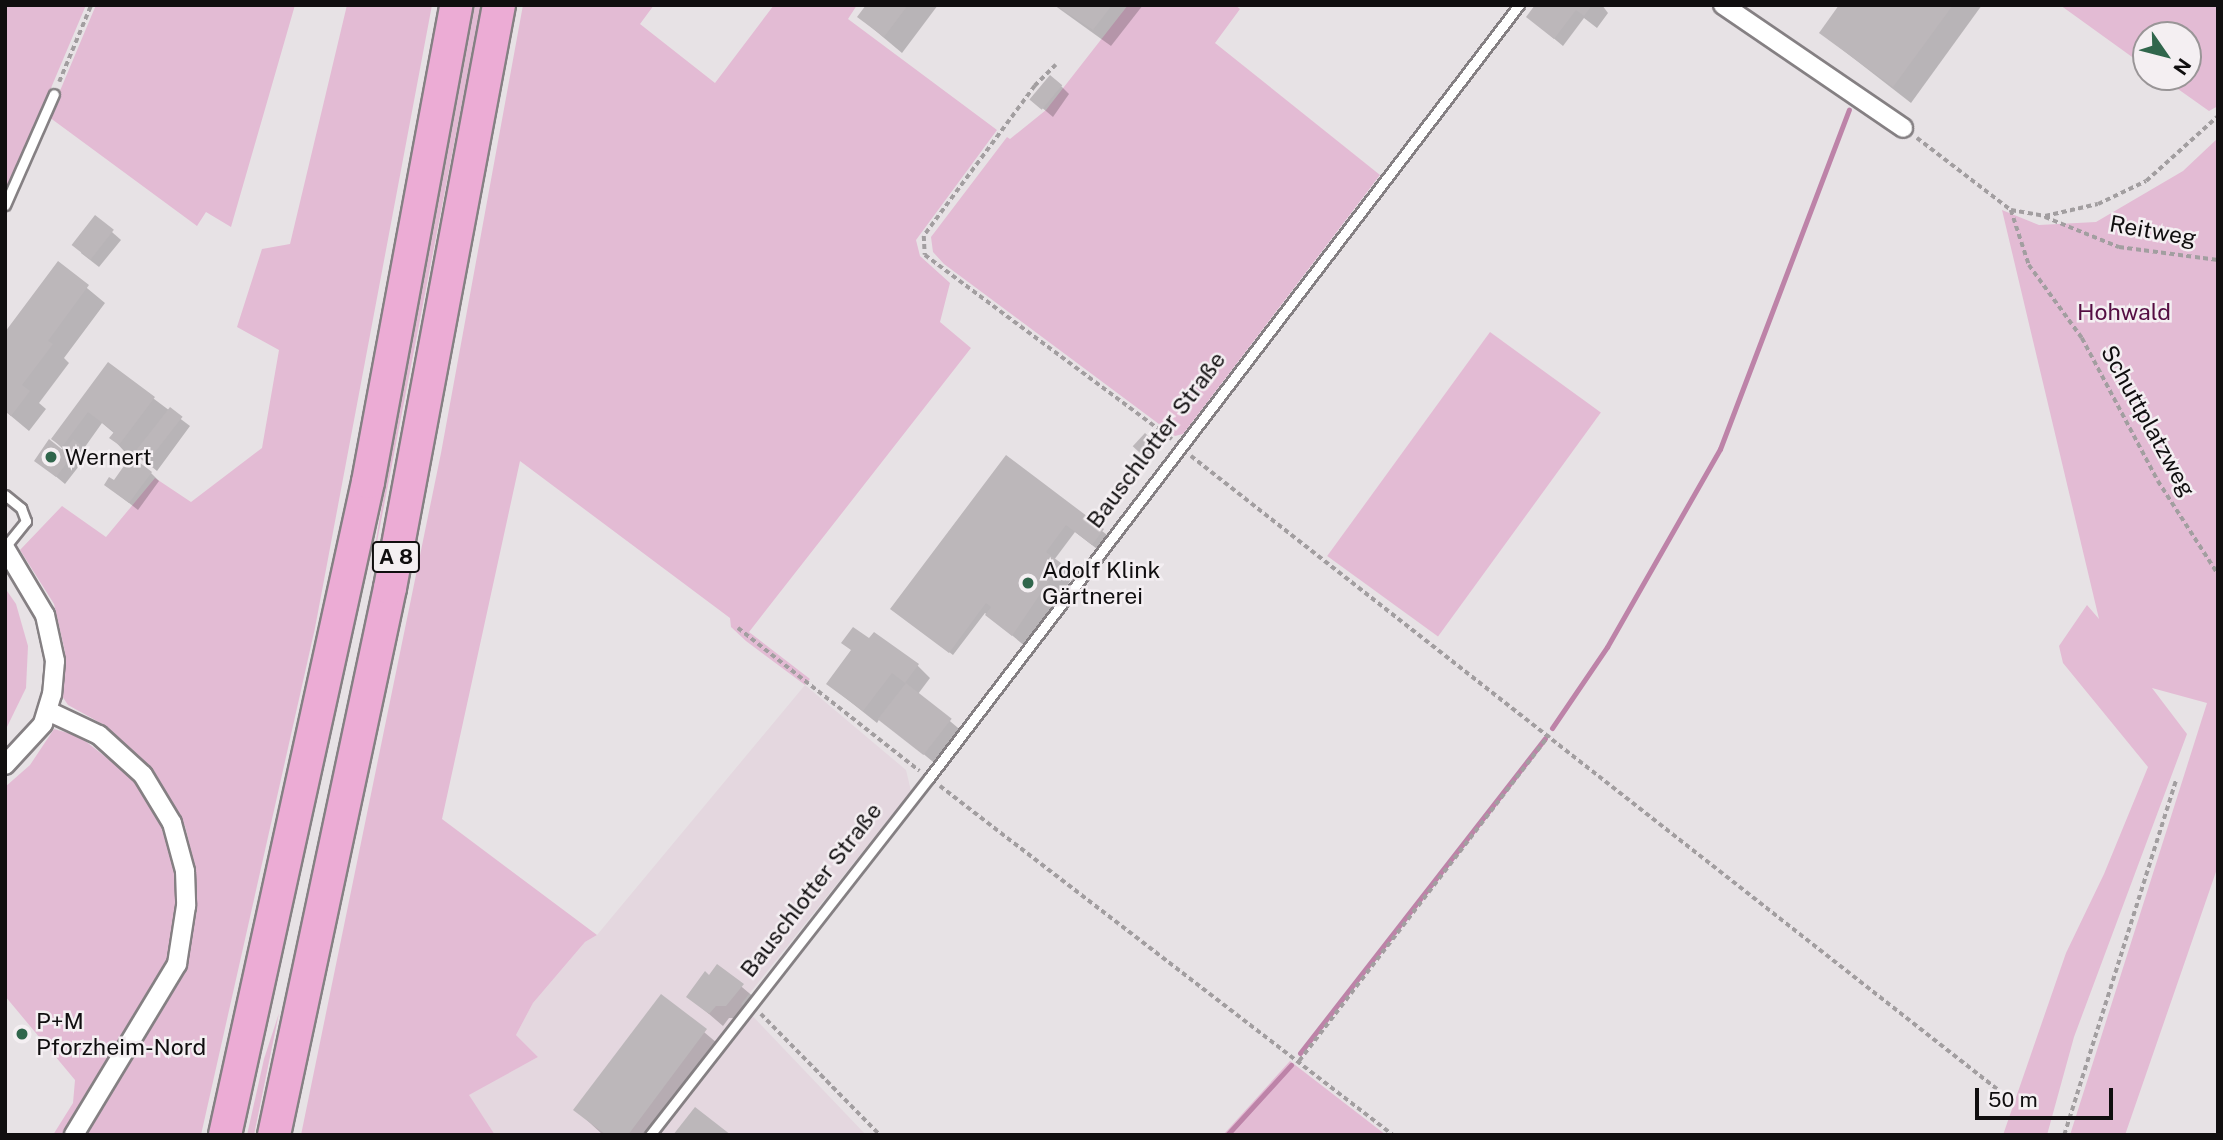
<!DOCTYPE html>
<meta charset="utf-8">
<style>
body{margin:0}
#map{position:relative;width:2223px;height:1140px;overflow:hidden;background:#e7e2e5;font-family:"Public Sans",sans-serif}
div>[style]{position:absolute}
.built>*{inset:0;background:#e4d7df}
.green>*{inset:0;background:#e3bbd4;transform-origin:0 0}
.shadow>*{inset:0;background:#0003;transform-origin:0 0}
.stream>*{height:5px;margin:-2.5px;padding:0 2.5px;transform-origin:2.5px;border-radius:2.5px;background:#bd83a8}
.building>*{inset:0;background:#bcb7ba;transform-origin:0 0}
.path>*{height:3.5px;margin-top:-1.75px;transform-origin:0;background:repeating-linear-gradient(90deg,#a29ea0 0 5px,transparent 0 8.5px)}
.roads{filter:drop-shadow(2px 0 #858083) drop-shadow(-2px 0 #858083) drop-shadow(0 2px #858083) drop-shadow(0 -2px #858083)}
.lane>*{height:9px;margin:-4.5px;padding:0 4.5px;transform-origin:4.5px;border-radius:4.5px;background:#fff}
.street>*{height:18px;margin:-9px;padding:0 9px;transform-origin:9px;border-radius:9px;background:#fff}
.highway>*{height:32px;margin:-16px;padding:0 16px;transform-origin:16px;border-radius:16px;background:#ecacd5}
.dots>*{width:19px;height:19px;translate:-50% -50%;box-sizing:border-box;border:4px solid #f4eff2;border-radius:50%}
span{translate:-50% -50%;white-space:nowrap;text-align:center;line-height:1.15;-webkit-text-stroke:5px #f4eff2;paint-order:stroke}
.shield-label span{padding:2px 5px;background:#f4eff2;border:2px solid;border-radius:5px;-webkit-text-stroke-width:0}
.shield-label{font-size:21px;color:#100e0f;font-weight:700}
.street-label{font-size:23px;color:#100e0f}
.park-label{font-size:23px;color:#550e43}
.poi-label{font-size:23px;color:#100e0f}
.left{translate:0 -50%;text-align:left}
.frame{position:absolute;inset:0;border:7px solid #100e0f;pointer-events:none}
.north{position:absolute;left:2132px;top:21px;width:70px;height:70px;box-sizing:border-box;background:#f4eff2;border:2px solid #999597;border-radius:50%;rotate:125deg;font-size:19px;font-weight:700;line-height:28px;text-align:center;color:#100e0f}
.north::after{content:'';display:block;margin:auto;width:24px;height:32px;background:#30664c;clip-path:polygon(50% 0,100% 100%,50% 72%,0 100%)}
.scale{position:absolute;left:1975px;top:1088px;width:138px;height:32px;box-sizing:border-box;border:4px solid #100e0f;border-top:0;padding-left:9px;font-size:21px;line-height:24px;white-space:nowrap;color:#100e0f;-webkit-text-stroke:5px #f4eff2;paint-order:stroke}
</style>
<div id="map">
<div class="built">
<div style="clip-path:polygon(805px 685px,906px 770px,911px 791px,741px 1004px,866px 1135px,495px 1135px,468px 1095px,538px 1057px,516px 1035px,533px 1003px,585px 942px,597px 935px)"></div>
</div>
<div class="green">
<div style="clip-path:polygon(5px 5px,86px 5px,5px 197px)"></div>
<div style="clip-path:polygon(96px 5px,295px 5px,231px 227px,206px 212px,197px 226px,49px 117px)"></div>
<div style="clip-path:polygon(347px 5px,432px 5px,315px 628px,201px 1135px,87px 1135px,183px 970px,197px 910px,195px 867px,185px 826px,154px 771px,106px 726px,68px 705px,60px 693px,65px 652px,54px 604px,20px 550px,62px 506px,106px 537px,155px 478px,191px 502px,262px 448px,279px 350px,237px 327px,262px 249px,290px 244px)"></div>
<div style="clip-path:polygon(475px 5px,481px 5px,369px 583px,379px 522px)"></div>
<div style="clip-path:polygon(523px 5px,654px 5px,640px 24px,715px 83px,774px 5px,857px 5px,848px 19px,997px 130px,916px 240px,920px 256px,950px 283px,940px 322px,971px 348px,749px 632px,810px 679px,805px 685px,746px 641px,731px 627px,730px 618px,520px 461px,442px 819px,597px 935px,585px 942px,533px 1003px,516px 1035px,538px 1057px,469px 1095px,495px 1135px,301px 1135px,441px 453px)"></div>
<div style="clip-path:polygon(1128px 5px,1235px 5px,1240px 9px,1215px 43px,1380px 175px,1183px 434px,1175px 436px,944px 264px,933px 252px,931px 237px,1007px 137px,1010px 139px,1046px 110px)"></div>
<div style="clip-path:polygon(2060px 5px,2218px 5px,2218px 106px,2209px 111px,2161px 77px,2188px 77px,2188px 35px,2146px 35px,2146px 67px)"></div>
<div style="clip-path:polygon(2218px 138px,2218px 866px,2125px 1135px,2070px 1135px,2207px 703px,2152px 688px,2187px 734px,2074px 1037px,2047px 1135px,2003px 1135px,2066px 953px,2104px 874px,2148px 767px,2063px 663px,2059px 646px,2087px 605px,2099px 619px,2002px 210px,2039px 225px,2096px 222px,2183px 171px)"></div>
<div style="left:1490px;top:332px;width:137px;height:277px;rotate:36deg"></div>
<div style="clip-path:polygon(5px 588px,16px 604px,28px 646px,26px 688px,5px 731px)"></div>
<div style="clip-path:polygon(54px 729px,79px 736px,131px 777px,159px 821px,174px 866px,178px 913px,169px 957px,145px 1007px,68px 1135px,53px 1135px,73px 1103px,75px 1080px,5px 996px,5px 787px,30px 765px)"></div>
<div style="clip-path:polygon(279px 1013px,254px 1135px,247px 1135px,264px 1059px)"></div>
<div style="clip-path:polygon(1290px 1061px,1386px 1135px,1223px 1135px)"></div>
</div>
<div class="shadow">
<div style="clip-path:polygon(868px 5px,938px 5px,902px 53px,859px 17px)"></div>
<div style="clip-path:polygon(1054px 5px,1143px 5px,1111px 46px)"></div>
<div style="clip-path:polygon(1543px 5px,1602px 5px,1608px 13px,1597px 28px,1584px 18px,1563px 46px,1528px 17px)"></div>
<div style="clip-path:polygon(1842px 5px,1982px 5px,1911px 103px,1821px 33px)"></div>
<div style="clip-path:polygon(1061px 86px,1069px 94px,1053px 117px,1034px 101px)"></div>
<div style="clip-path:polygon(95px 217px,121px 240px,99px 267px,81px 253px)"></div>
<div style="clip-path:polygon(58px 264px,105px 303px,64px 358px,69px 363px,39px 403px,46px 409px,29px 431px,5px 411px,5px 335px)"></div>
<div style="clip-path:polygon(109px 365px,190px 426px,157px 471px,135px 453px,132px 457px,124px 451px,112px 438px,115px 434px,102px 423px,75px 461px,79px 466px,65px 484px,36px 460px,63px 449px,53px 439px)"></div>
<div style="left:1145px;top:435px;width:20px;height:16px;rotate:41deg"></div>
<div style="clip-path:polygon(151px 473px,159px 481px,138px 510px,106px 485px)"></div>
<div style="clip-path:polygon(1071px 507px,1111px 538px,1101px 552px,1075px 532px,1054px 560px,1073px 577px,1026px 647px,985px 613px,953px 655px,896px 612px)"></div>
<div style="clip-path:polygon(870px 641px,917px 665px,930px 678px,918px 694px,964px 733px,938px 766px,880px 718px,877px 723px,828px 684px)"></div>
<div style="clip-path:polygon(718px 967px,755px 998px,739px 1018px,729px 1018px,723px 1026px,688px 996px)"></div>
<div style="clip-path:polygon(661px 996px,723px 1048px,657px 1135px,603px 1135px,576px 1110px)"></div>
</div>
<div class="stream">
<div style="left:1552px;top:728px;width:98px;rotate:-55.8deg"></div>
<div style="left:1607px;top:647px;width:228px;rotate:-60.3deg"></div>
<div style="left:1720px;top:449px;width:363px;rotate:-69.2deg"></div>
<div style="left:1300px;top:1053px;width:399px;rotate:-52.1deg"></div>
<div style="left:1227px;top:1135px;width:95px;rotate:-47.6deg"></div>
</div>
<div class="building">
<div style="clip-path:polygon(866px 5px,908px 5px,884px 37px,857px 17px)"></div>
<div style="clip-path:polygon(1055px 5px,1112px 5px,1093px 30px)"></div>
<div style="clip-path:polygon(1535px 5px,1539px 7px,1592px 5px,1584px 16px,1576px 10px,1554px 39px,1526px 17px)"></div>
<div style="clip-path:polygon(1839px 5px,1953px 5px,1893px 87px,1819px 33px)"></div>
<div style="left:1050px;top:75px;width:16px;height:32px;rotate:40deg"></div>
<div style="left:95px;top:215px;width:24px;height:38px;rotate:38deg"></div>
<div style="clip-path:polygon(58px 261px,89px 285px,48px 341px,53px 344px,22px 385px,30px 391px,11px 416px,5px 411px,5px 332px)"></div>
<div style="clip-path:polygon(108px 362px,155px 397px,119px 445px,109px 438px,114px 432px,88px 412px,62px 447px,51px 439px)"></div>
<div style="left:170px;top:407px;width:16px;height:59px;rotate:38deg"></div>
<div style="left:1145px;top:433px;width:16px;height:18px;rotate:43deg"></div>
<div style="clip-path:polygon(49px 439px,64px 451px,73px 439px,81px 445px,56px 477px,34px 461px)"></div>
<div style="clip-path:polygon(1006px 455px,1104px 529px,1092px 545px,1066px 525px,1046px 552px,1061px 563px,1012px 636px,985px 615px,991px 607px,986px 603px,949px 653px,890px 609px)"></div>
<div style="clip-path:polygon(131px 456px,152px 472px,129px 503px,104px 485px,109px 477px,114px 480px)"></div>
<div style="clip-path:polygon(853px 627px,869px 638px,874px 632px,919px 664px,905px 683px,892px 673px,863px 711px,826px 684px,851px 650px,841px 643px)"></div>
<div style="left:906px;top:683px;width:58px;height:46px;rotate:38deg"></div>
<div style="clip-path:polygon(717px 964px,744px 984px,726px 1006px,716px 1006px,709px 1014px,686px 997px,705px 971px,709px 975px)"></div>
<div style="clip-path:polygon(661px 994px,707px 1029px,628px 1135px,606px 1135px,573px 1110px)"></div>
<div style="clip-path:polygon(695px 1107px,731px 1135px,673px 1135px)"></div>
</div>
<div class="path">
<div style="left:1056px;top:65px;width:30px;rotate:135deg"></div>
<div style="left:1035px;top:86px;width:187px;rotate:126.5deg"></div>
<div style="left:924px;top:236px;width:19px;rotate:87deg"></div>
<div style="left:925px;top:255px;width:308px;rotate:36.7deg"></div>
<div style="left:59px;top:82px;width:83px;rotate:-67.4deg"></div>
<div style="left:1917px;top:138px;width:118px;rotate:37.5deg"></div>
<div style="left:2011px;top:210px;width:35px;rotate:10deg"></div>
<div style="left:2045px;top:216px;width:54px;rotate:-12.8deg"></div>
<div style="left:2098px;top:204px;width:53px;rotate:-25.6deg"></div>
<div style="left:2146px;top:181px;width:97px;rotate:-42.1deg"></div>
<div style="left:2011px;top:210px;width:58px;rotate:71.9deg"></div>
<div style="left:2029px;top:265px;width:90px;rotate:54deg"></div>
<div style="left:2082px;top:338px;width:162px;rotate:62deg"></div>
<div style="left:2158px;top:481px;width:111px;rotate:57.2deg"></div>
<div style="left:2045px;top:217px;width:80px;rotate:22.1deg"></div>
<div style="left:2119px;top:247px;width:100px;rotate:7.5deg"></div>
<div style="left:1191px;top:456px;width:1030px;rotate:38.14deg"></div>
<div style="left:738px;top:628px;width:231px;rotate:38.2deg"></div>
<div style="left:940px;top:786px;width:572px;rotate:37.61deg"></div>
<div style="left:761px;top:1014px;width:170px;rotate:45.5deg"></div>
<div style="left:1299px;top:1061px;width:411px;rotate:-52.5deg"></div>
<div style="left:2064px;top:1135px;width:372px;rotate:-72.5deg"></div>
</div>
<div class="roads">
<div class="lane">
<div style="left:5px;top:205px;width:121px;rotate:-66.2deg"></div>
<div style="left:5px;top:495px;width:21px;rotate:39deg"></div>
<div style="left:21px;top:508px;width:14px;rotate:69deg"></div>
<div style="left:26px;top:521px;width:33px;rotate:129deg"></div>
<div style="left:650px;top:1135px;width:453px;rotate:-52deg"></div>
<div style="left:929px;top:778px;width:972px;rotate:-52.65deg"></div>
</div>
<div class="street">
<div style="left:1723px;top:5px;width:218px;rotate:34.3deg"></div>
<div style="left:5px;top:548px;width:78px;rotate:59.2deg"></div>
<div style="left:45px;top:615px;width:47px;rotate:77.7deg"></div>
<div style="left:55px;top:661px;width:33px;rotate:95deg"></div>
<div style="left:52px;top:694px;width:31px;rotate:107deg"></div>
<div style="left:43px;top:724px;width:56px;rotate:132.8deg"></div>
<div style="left:48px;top:711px;width:56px;rotate:25.2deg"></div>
<div style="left:99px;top:735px;width:59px;rotate:42.3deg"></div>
<div style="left:143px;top:775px;width:56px;rotate:58.9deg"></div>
<div style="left:172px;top:823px;width:50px;rotate:74.8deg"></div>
<div style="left:185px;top:871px;width:35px;rotate:88deg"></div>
<div style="left:186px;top:906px;width:59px;rotate:98.8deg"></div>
<div style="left:177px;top:964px;width:200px;rotate:121.1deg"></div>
</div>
<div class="highway">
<div style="left:225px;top:1135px;width:668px;rotate:-77.65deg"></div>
<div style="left:368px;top:482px;width:485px;rotate:-79.5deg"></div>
<div style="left:274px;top:1135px;width:559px;rotate:-78.03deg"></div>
<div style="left:390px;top:588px;width:593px;rotate:-79.41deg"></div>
</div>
</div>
<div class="dots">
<div style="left:51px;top:457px;background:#30664c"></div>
<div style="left:1028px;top:583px;background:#30664c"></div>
<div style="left:22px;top:1034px;background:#30664c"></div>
</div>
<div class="shield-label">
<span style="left:396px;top:557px">A 8</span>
</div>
<div class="street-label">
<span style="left:2153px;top:231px;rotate:10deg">Reitweg</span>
<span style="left:2148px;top:421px;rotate:61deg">Schuttplatzweg</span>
<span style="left:1156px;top:440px;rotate:-53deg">Bauschlotter Straße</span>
<span style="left:811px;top:890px;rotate:-52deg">Bauschlotter Straße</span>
</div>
<div class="park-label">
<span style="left:2124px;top:312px">Hohwald</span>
</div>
<div class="poi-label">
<span class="left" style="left:65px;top:457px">Wernert</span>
<span class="left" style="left:1042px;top:583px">Adolf Klink<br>Gärtnerei</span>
<span class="left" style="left:36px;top:1034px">P+M<br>Pforzheim-Nord</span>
</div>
<div class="frame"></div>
<div class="north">N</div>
<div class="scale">50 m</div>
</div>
